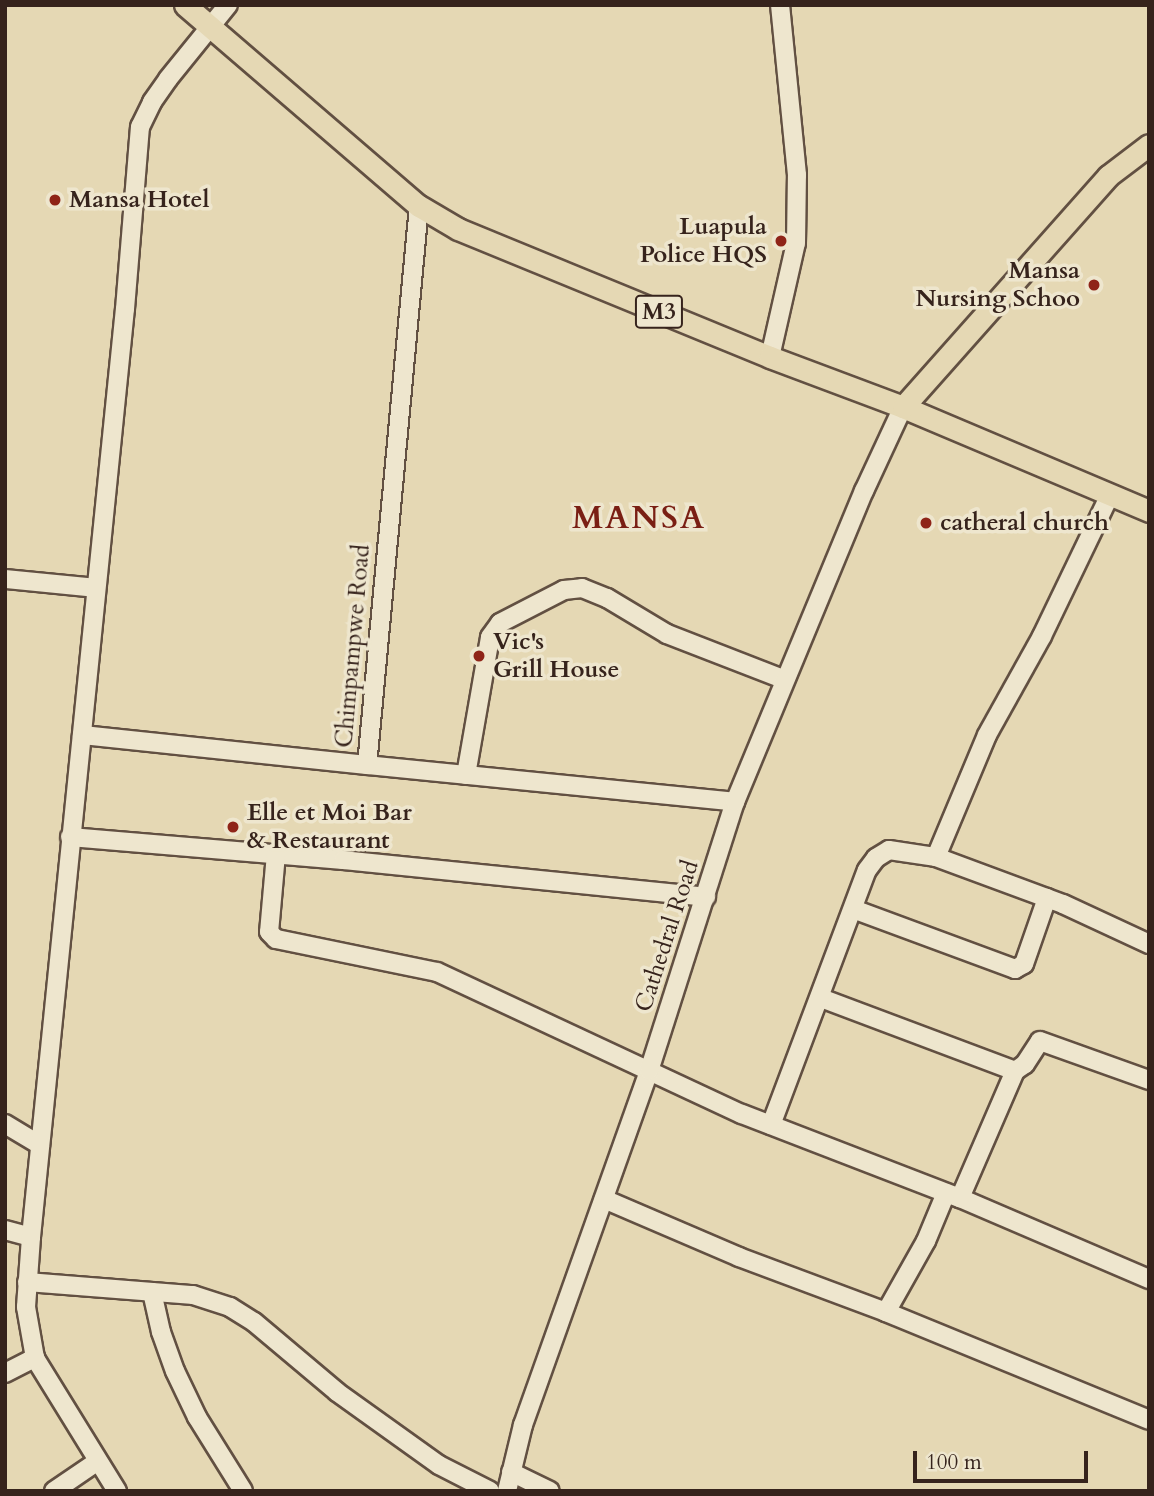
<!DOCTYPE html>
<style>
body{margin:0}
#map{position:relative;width:1154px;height:1496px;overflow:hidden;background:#e5d8b4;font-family:Cardo,serif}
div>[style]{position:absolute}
.roads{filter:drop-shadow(2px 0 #625042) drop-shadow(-2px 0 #625042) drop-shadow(0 2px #625042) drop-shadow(0 -2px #625042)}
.minor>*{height:18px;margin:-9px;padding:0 9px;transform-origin:9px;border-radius:9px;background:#eee6ce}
.major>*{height:21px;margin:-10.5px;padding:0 10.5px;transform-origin:10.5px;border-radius:10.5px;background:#e5d8b4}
.dots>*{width:19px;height:19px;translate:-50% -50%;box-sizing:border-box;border:4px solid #eee6ce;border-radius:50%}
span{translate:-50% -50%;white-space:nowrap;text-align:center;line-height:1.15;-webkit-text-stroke:7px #eee6ce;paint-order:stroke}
.shield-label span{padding:2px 5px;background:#eee6ce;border:2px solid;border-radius:5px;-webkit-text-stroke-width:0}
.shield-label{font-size:23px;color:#36231c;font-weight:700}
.poi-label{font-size:24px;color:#36231c;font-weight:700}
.left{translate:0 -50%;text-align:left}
.right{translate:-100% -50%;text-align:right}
.street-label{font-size:24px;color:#36231c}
.district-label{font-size:32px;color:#7a1f14;font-weight:700;letter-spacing:2px}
.frame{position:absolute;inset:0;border:7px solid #36231c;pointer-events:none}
.scale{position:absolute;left:913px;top:1451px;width:175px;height:32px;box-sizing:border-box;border:4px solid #36231c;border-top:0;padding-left:9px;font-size:21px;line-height:24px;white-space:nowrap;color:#36231c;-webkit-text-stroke:5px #eee6ce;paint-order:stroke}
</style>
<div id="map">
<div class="roads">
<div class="minor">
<div style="left:419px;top:206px;width:561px;rotate:95.31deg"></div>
<div style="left:367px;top:765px;width:370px;rotate:5.7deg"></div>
<div style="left:770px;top:357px;width:117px;rotate:-77.2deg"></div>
<div style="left:796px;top:243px;width:68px;rotate:-89.2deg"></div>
<div style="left:797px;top:175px;width:171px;rotate:-95.7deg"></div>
<div style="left:5px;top:579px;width:91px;rotate:5.6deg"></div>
<div style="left:82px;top:735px;width:287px;rotate:6deg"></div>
<div style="left:466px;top:775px;width:140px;rotate:-80.1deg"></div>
<div style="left:490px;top:637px;width:17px;rotate:-54deg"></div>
<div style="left:500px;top:623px;width:72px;rotate:-27.3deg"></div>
<div style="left:564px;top:590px;width:18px;rotate:-6deg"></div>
<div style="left:582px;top:588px;width:27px;rotate:22deg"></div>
<div style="left:607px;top:598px;width:70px;rotate:31deg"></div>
<div style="left:667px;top:634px;width:124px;rotate:21.2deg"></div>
<div style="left:70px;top:837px;width:274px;rotate:4.8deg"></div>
<div style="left:343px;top:860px;width:365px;rotate:5.8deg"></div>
<div style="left:276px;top:854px;width:78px;rotate:95.1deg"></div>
<div style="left:269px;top:932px;width:10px;rotate:45deg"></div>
<div style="left:276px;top:939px;width:164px;rotate:11.6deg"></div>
<div style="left:437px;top:972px;width:336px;rotate:25deg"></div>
<div style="left:742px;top:1114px;width:234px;rotate:21.1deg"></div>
<div style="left:960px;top:1198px;width:206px;rotate:23.2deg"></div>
<div style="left:936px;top:857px;width:135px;rotate:20.3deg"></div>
<div style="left:1063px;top:904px;width:95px;rotate:24.9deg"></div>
<div style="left:853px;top:909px;width:173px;rotate:20.3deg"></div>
<div style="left:1015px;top:969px;width:10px;rotate:-29deg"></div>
<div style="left:1024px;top:964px;width:70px;rotate:-70.8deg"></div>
<div style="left:821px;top:998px;width:207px;rotate:20.6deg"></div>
<div style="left:5px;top:1124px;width:41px;rotate:31deg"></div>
<div style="left:771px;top:1125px;width:272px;rotate:-69.4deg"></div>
<div style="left:867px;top:870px;width:15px;rotate:-53deg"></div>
<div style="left:876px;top:858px;width:15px;rotate:-32deg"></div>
<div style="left:889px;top:850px;width:48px;rotate:8.5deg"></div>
<div style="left:936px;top:857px;width:132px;rotate:-67.3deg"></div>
<div style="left:987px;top:735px;width:113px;rotate:-60.9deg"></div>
<div style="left:1042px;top:636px;width:157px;rotate:-64.3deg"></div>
<div style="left:960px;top:1198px;width:138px;rotate:-66.6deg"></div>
<div style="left:1015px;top:1071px;width:12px;rotate:-35deg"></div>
<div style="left:1025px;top:1064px;width:27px;rotate:-57deg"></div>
<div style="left:1040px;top:1041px;width:116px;rotate:19.7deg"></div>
<div style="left:604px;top:1199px;width:147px;rotate:23.2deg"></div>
<div style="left:739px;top:1257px;width:157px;rotate:20.5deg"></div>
<div style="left:886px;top:1312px;width:284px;rotate:22.3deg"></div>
<div style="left:5px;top:1230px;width:27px;rotate:15deg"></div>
<div style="left:27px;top:1282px;width:167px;rotate:4.5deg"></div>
<div style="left:193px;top:1295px;width:39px;rotate:18deg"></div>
<div style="left:230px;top:1307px;width:28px;rotate:32deg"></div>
<div style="left:254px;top:1322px;width:109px;rotate:40.1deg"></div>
<div style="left:337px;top:1392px;width:125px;rotate:35.6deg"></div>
<div style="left:439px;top:1465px;width:57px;rotate:27deg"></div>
<div style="left:152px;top:1292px;width:41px;rotate:77.3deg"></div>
<div style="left:161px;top:1332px;width:41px;rotate:70.3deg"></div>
<div style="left:175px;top:1371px;width:51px;rotate:64.4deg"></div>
<div style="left:197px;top:1417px;width:87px;rotate:58.1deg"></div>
<div style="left:886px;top:1312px;width:81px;rotate:-60.6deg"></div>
<div style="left:926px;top:1241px;width:52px;rotate:-67.4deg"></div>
<div style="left:5px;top:1373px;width:34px;rotate:-27deg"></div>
<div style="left:511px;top:1472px;width:43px;rotate:26deg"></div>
<div style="left:54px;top:1491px;width:53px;rotate:-34.3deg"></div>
<div style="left:117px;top:1491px;width:156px;rotate:-121.7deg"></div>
<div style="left:35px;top:1358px;width:52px;rotate:-100deg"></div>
<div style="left:26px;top:1307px;width:70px;rotate:-85.9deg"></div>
<div style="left:31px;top:1237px;width:933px;rotate:-84.22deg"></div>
<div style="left:125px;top:309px;width:183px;rotate:-85.3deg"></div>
<div style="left:140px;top:127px;width:28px;rotate:-64deg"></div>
<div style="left:152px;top:102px;width:28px;rotate:-55deg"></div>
<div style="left:168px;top:79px;width:95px;rotate:-51deg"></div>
<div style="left:507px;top:1491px;width:68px;rotate:-76.4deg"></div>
<div style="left:523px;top:1425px;width:376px;rotate:-70.4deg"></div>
<div style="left:649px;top:1071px;width:282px;rotate:-72.3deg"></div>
<div style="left:735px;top:802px;width:337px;rotate:-67.5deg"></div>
<div style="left:864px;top:491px;width:93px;rotate:-65.1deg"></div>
</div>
<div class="major">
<div style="left:185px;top:5px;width:308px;rotate:40.7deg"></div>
<div style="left:419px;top:206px;width:45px;rotate:30.5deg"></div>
<div style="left:458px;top:229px;width:337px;rotate:22.3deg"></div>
<div style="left:770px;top:357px;width:142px;rotate:20.6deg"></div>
<div style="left:903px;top:407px;width:267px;rotate:22.9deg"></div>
<div style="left:903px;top:407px;width:309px;rotate:-48.4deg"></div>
<div style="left:1108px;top:176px;width:51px;rotate:-37.1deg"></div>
</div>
</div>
<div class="dots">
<div style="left:55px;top:200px;background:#8f2418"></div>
<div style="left:781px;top:241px;background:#8f2418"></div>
<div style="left:1094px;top:285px;background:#8f2418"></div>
<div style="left:926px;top:523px;background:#8f2418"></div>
<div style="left:479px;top:656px;background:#8f2418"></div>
<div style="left:233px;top:827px;background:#8f2418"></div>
</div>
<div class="shield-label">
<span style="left:659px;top:312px">M3</span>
</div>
<div class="poi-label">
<span class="left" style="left:69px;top:200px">Mansa Hotel</span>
<span class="right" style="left:767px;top:241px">Luapula<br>Police HQS</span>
<span class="right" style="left:1080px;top:285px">Mansa<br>Nursing Schoo</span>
<span class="left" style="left:940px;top:523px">catheral church</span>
<span class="left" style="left:493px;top:656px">Vic's<br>Grill House</span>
<span class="left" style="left:247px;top:827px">Elle et Moi Bar<br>&amp; Restaurant</span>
</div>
<div class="street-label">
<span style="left:353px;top:646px;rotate:-85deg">Chimpampwe Road</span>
<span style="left:667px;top:936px;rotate:-72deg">Cathedral Road</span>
</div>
<div class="district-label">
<span style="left:639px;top:518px">MANSA</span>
</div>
<div class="frame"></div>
<div class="scale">100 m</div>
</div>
